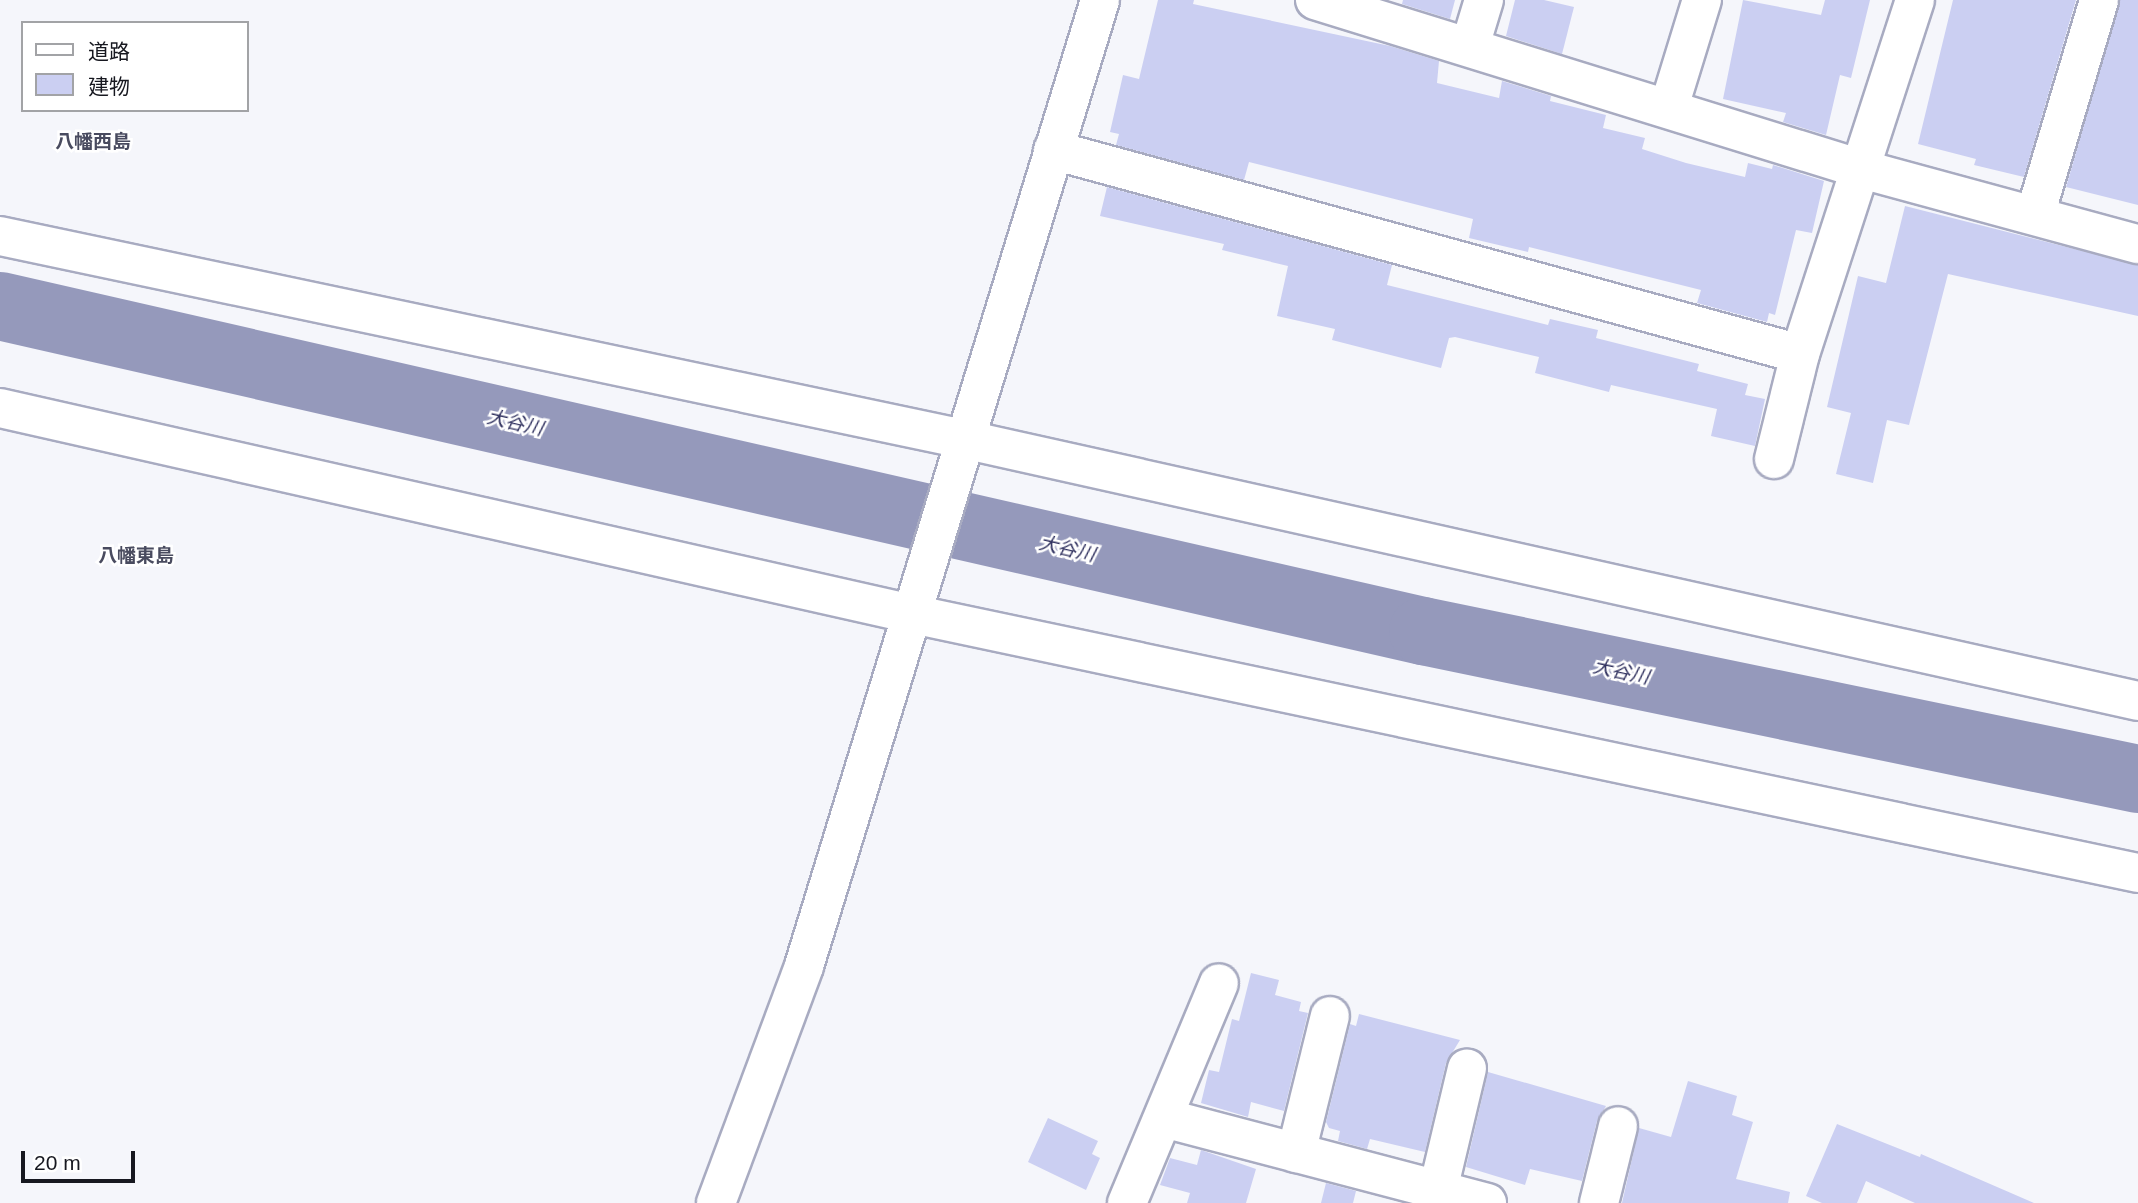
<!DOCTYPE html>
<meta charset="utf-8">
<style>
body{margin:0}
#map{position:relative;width:2138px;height:1203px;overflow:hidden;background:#f5f6fb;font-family:Helvetica,"Noto Sans JP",sans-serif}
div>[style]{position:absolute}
.river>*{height:68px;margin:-34px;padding:0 34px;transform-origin:34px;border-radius:34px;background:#9599bb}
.building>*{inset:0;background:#cbcff2}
.roads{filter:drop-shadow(2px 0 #a8abc1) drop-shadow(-2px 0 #a8abc1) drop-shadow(0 2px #a8abc1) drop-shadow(0 -2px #a8abc1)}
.minor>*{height:38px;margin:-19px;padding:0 19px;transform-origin:19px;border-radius:19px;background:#fff}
span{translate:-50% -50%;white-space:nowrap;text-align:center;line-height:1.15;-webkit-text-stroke:5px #fff;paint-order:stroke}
.neighbourhood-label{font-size:19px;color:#494b5f;font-weight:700}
.water-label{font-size:19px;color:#2f305e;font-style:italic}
.legend{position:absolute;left:21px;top:21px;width:228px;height:91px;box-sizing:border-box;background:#fff;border:2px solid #a2a3a6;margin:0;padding:9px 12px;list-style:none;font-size:21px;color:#171820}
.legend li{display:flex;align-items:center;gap:14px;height:35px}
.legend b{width:35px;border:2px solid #a2a3a6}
.scale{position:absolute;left:21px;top:1151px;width:114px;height:32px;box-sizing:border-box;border:4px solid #171820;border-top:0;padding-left:9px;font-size:21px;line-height:24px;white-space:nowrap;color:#171820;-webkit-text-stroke:5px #fff;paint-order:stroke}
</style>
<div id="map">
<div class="river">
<div style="left:0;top:306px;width:1460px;rotate:12.87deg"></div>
<div style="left:1423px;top:631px;width:730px;rotate:11.69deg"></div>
</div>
<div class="building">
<div style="clip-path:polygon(1158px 0,1194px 0,1193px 4px,1390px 46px,1439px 61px,1437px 83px,1499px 98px,1502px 81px,1551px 96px,1550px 101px,1606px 115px,1603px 128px,1645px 138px,1642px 149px,1686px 163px,1745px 177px,1748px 163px,1772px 169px,1773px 165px,1824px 181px,1812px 233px,1796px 230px,1775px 315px,1769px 313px,1767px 322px,1697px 303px,1701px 290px,1529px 247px,1528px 252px,1469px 238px,1473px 219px,1249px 162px,1244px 180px,1116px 145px,1119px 134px,1110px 132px,1123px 75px,1139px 79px)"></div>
<div style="clip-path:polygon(1403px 0,1455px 0,1450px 19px,1402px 4px)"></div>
<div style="clip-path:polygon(1515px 0,1544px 0,1574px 7px,1562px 54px,1506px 36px)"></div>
<div style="clip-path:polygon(1743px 0,1821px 15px,1825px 0,1870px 0,1851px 78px,1840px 75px,1826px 135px,1783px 122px,1786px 113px,1723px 99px)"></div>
<div style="clip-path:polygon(1953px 0,2076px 0,2024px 177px,1974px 165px,1976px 159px,1918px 144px)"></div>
<div style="clip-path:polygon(2120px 0,2138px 0,2138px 205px,2066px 187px)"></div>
<div style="clip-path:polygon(1107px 187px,1392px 265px,1387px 285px,1548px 325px,1550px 319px,1598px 330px,1596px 338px,1699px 364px,1697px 371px,1748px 384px,1745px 395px,1765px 399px,1755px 446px,1711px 436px,1717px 409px,1611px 385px,1609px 392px,1535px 373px,1539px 357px,1455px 337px,1449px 338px,1441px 368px,1332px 340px,1335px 329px,1277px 316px,1288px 266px,1222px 250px,1224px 244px,1100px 216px)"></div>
<div style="clip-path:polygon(1905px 206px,2138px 265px,2138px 316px,1948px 274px,1909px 425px,1887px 420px,1873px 483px,1836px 474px,1851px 413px,1827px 407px,1858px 276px,1886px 283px)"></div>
<div style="clip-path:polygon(1251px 973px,1279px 980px,1275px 995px,1301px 1002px,1299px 1011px,1308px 1013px,1284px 1111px,1251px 1102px,1248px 1117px,1201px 1103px,1209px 1070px,1219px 1072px,1232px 1019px,1239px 1021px)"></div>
<div style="clip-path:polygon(1359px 1014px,1460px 1040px,1446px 1063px,1425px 1152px,1370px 1139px,1367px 1149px,1338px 1141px,1340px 1131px,1329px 1128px,1326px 1122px,1350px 1024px,1356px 1026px)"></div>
<div style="clip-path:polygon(1488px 1072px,1606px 1106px,1597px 1121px,1582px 1181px,1530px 1169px,1525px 1185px,1466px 1167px)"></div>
<div style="clip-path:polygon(1688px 1081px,1737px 1096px,1732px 1115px,1753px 1122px,1736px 1179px,1790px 1192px,1788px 1203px,1622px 1203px,1639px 1128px,1671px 1137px)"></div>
<div style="clip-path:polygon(1048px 1118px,1098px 1141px,1092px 1154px,1100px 1158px,1086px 1190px,1028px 1162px)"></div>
<div style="clip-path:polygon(1837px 1124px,1920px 1157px,1921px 1154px,2034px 1203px,1915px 1203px,1866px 1181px,1857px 1203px,1822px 1203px,1806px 1196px)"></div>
<div style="clip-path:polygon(1201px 1150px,1256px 1169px,1246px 1203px,1187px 1203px,1190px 1193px,1160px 1185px,1170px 1158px,1197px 1165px)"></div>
<div style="clip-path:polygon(1326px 1183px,1356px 1191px,1353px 1203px,1321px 1203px)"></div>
</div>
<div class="roads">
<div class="minor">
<div style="left:1315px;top:0;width:572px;rotate:17.2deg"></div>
<div style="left:1861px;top:169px;width:287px;rotate:15.2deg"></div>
<div style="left:1470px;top:46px;width:48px;rotate:-73.1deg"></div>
<div style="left:1669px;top:107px;width:112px;rotate:-72.9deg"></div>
<div style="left:1053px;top:150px;width:774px;rotate:15.27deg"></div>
<div style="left:2035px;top:215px;width:224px;rotate:-73.4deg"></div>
<div style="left:0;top:236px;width:984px;rotate:11.9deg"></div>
<div style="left:963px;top:439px;width:1204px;rotate:12.57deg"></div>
<div style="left:0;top:408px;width:935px;rotate:12.73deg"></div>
<div style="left:912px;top:614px;width:1253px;rotate:11.93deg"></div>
<div style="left:1774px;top:459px;width:108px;rotate:-76.1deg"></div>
<div style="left:1800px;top:354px;width:372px;rotate:-72deg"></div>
<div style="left:1164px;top:1118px;width:334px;rotate:14.7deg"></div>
<div style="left:1296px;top:1153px;width:141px;rotate:-76.1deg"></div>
<div style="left:1438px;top:1190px;width:125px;rotate:-76.6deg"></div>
<div style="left:716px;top:1203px;width:253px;rotate:-69.6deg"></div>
<div style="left:804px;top:966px;width:1010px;rotate:-72.96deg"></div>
<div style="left:1127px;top:1203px;width:238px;rotate:-67.3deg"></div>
<div style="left:1599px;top:1203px;width:79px;rotate:-76.1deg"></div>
</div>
</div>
<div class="neighbourhood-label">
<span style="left:93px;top:142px">八幡西島</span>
<span style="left:136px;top:556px">八幡東島</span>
</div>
<div class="water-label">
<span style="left:515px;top:423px;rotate:13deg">大谷川</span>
<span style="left:1067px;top:549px;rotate:13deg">大谷川</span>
<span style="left:1621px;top:672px;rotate:12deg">大谷川</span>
</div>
<ul class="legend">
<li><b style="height:9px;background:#fff"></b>道路</li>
<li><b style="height:19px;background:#cbcff2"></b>建物</li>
</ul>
<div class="scale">20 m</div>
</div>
